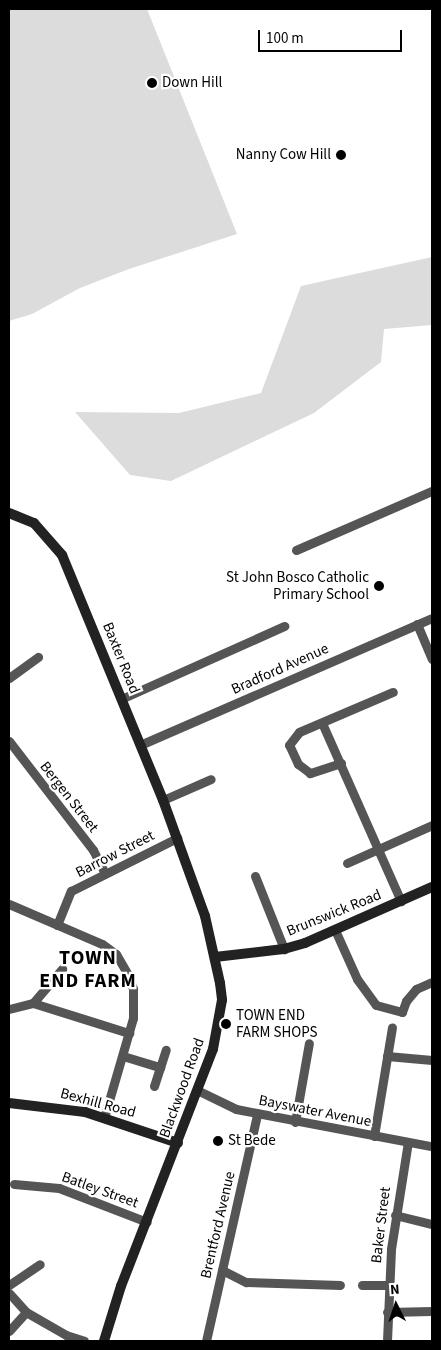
<!DOCTYPE html>
<style>
body{margin:0}
#map{position:relative;width:441px;height:1350px;overflow:hidden;background:#fff;font-family:"Source Sans 3",sans-serif}
div>[style]{position:absolute}
.green>*{inset:0;background:#dcdcdc}
.street>*{height:9px;margin:-4.5px;padding:0 4.5px;transform-origin:4.5px;border-radius:4.5px;background:#555}
.secondary>*{height:10px;margin:-5px;padding:0 5px;transform-origin:5px;border-radius:5px;background:#222}
.dots>*{width:14px;height:14px;translate:-50% -50%;box-sizing:border-box;border:2px solid #fff;border-radius:50%}
span{translate:-50% -50%;white-space:nowrap;text-align:center;line-height:1.15;-webkit-text-stroke:4.5px #fff;paint-order:stroke}
.poi-label{font-size:15px;color:#000}
.left{translate:0 -50%;text-align:left}
.right{translate:-100% -50%;text-align:right}
.street-label{font-size:15px;color:#000}
.district-label{font-size:20px;color:#000;font-weight:700;letter-spacing:1px}
.frame{position:absolute;inset:0;border:10px solid #000;pointer-events:none}
.north{position:absolute;left:371px;top:1280px;width:50px;height:50px;-webkit-text-stroke:4px #fff;paint-order:stroke;rotate:356deg;font-size:14px;font-weight:700;line-height:20px;text-align:center;color:#000}
.north::after{content:'';display:block;margin:auto;width:18px;height:22px;background:#000;clip-path:polygon(50% 0,100% 100%,50% 72%,0 100%)}
.scale{position:absolute;left:258px;top:30px;width:144px;height:22px;box-sizing:border-box;border:2px solid #000;border-top:0;padding-left:6px;font-size:15px;line-height:18px;white-space:nowrap;color:#000;-webkit-text-stroke:4px #fff;paint-order:stroke}
</style>
<div id="map">
<div class="green">
<div style="clip-path:polygon(9px 9px,147px 9px,237px 234px,129px 269px,80px 288px,32px 314px,9px 321px)"></div>
<div style="clip-path:polygon(432px 257px,432px 325px,384px 329px,381px 362px,314px 413px,171px 481px,130px 475px,75px 412px,179px 413px,261px 393px,301px 286px)"></div>
</div>
<div class="street">
<div style="left:296px;top:550px;width:148px;rotate:-23.5deg"></div>
<div style="left:417px;top:624px;width:38px;rotate:67deg"></div>
<div style="left:9px;top:678px;width:36px;rotate:-36deg"></div>
<div style="left:121px;top:699px;width:179px;rotate:-24.1deg"></div>
<div style="left:322px;top:723px;width:195px;rotate:66.1deg"></div>
<div style="left:9px;top:741px;width:138px;rotate:52.4deg"></div>
<div style="left:93px;top:850px;width:25px;rotate:63deg"></div>
<div style="left:140px;top:745px;width:318px;rotate:-23.5deg"></div>
<div style="left:341px;top:763px;width:33px;rotate:162deg"></div>
<div style="left:310px;top:773px;width:15px;rotate:-143deg"></div>
<div style="left:298px;top:764px;width:21px;rotate:-115deg"></div>
<div style="left:289px;top:745px;width:16px;rotate:-52deg"></div>
<div style="left:299px;top:732px;width:102px;rotate:-23.1deg"></div>
<div style="left:163px;top:800px;width:52px;rotate:-23.6deg"></div>
<div style="left:347px;top:863px;width:93px;rotate:-24.1deg"></div>
<div style="left:255px;top:876px;width:79px;rotate:68.3deg"></div>
<div style="left:9px;top:904px;width:101px;rotate:23.3deg"></div>
<div style="left:102px;top:944px;width:17px;rotate:36deg"></div>
<div style="left:116px;top:954px;width:24px;rotate:60deg"></div>
<div style="left:128px;top:975px;width:15px;rotate:70deg"></div>
<div style="left:133px;top:989px;width:29px;rotate:90deg"></div>
<div style="left:133px;top:1018px;width:104px;rotate:106.2deg"></div>
<div style="left:57px;top:925px;width:37px;rotate:-68deg"></div>
<div style="left:71px;top:891px;width:119px;rotate:-26.6deg"></div>
<div style="left:335px;top:930px;width:54px;rotate:65.8deg"></div>
<div style="left:357px;top:979px;width:32px;rotate:54deg"></div>
<div style="left:376px;top:1005px;width:27px;rotate:15deg"></div>
<div style="left:402px;top:1012px;width:12px;rotate:-70deg"></div>
<div style="left:406px;top:1001px;width:16px;rotate:-50deg"></div>
<div style="left:416px;top:989px;width:17px;rotate:-24deg"></div>
<div style="left:33px;top:1003px;width:45px;rotate:-49.5deg"></div>
<div style="left:9px;top:1009px;width:25px;rotate:-14deg"></div>
<div style="left:33px;top:1003px;width:101px;rotate:17.4deg"></div>
<div style="left:123px;top:1056px;width:39px;rotate:17deg"></div>
<div style="left:387px;top:1056px;width:45px;rotate:5.1deg"></div>
<div style="left:154px;top:1086px;width:38px;rotate:-72deg"></div>
<div style="left:199px;top:1091px;width:41px;rotate:25.9deg"></div>
<div style="left:236px;top:1109px;width:197px;rotate:10.8deg"></div>
<div style="left:295px;top:1122px;width:80px;rotate:-80deg"></div>
<div style="left:374px;top:1136px;width:110px;rotate:-80.6deg"></div>
<div style="left:14px;top:1184px;width:45px;rotate:5.1deg"></div>
<div style="left:59px;top:1188px;width:94px;rotate:21.1deg"></div>
<div style="left:395px;top:1215px;width:38px;rotate:14deg"></div>
<div style="left:222px;top:1270px;width:27px;rotate:27deg"></div>
<div style="left:246px;top:1282px;width:94px;rotate:1.8deg"></div>
<div style="left:9px;top:1285px;width:37px;rotate:-34deg"></div>
<div style="left:362px;top:1285px;width:26px"></div>
<div style="left:9px;top:1293px;width:25px;rotate:48deg"></div>
<div style="left:26px;top:1312px;width:46px;rotate:29.9deg"></div>
<div style="left:66px;top:1335px;width:19px;rotate:18deg"></div>
<div style="left:387px;top:1312px;width:45px;rotate:-1.3deg"></div>
<div style="left:9px;top:1331px;width:25px;rotate:-48deg"></div>
<div style="left:206px;top:1341px;width:233px;rotate:-77.3deg"></div>
<div style="left:387px;top:1341px;width:92px;rotate:-87.5deg"></div>
<div style="left:391px;top:1249px;width:108px;rotate:-81deg"></div>
</div>
<div class="secondary">
<div style="left:9px;top:513px;width:27px;rotate:22deg"></div>
<div style="left:34px;top:523px;width:43px;rotate:48.8deg"></div>
<div style="left:62px;top:555px;width:265px;rotate:67.6deg"></div>
<div style="left:163px;top:800px;width:123px;rotate:70.1deg"></div>
<div style="left:205px;top:916px;width:69px;rotate:77.4deg"></div>
<div style="left:220px;top:983px;width:17px;rotate:83deg"></div>
<div style="left:222px;top:1000px;width:50px;rotate:100.4deg"></div>
<div style="left:213px;top:1049px;width:254px;rotate:111.2deg"></div>
<div style="left:121px;top:1286px;width:58px;rotate:107.2deg"></div>
<div style="left:215px;top:957px;width:69px;rotate:-6.6deg"></div>
<div style="left:284px;top:949px;width:22px;rotate:-16deg"></div>
<div style="left:305px;top:943px;width:139px;rotate:-23.8deg"></div>
<div style="left:9px;top:1103px;width:77px;rotate:6.8deg"></div>
<div style="left:85px;top:1112px;width:98px;rotate:18.4deg"></div>
</div>
<div class="dots">
<div style="left:152px;top:83px;background:#000"></div>
<div style="left:341px;top:155px;background:#000"></div>
<div style="left:379px;top:586px;background:#000"></div>
<div style="left:226px;top:1024px;background:#000"></div>
<div style="left:218px;top:1141px;background:#000"></div>
</div>
<div class="poi-label">
<span class="left" style="left:162px;top:83px">Down Hill</span>
<span class="right" style="left:331px;top:155px">Nanny Cow Hill</span>
<span class="right" style="left:369px;top:586px">St John Bosco Catholic<br>Primary School</span>
<span class="left" style="left:236px;top:1024px">TOWN END<br>FARM SHOPS</span>
<span class="left" style="left:228px;top:1141px">St Bede</span>
</div>
<div class="street-label">
<span style="left:121px;top:658px;rotate:68deg">Baxter Road</span>
<span style="left:280px;top:669px;rotate:-24deg">Bradford Avenue</span>
<span style="left:69px;top:797px;rotate:52deg">Bergen Street</span>
<span style="left:115px;top:854px;rotate:-27deg">Barrow Street</span>
<span style="left:334px;top:913px;rotate:-22deg">Brunswick Road</span>
<span style="left:182px;top:1088px;rotate:-70deg">Blackwood Road</span>
<span style="left:98px;top:1103px;rotate:15deg">Bexhill Road</span>
<span style="left:315px;top:1111px;rotate:11deg">Bayswater Avenue</span>
<span style="left:100px;top:1190px;rotate:20deg">Batley Street</span>
<span style="left:218px;top:1225px;rotate:-77deg">Brentford Avenue</span>
<span style="left:381px;top:1225px;rotate:-83deg">Baker Street</span>
</div>
<div class="district-label">
<span style="left:88px;top:970px">TOWN<br>END FARM</span>
</div>
<div class="frame"></div>
<div class="north">N</div>
<div class="scale">100 m</div>
</div>
